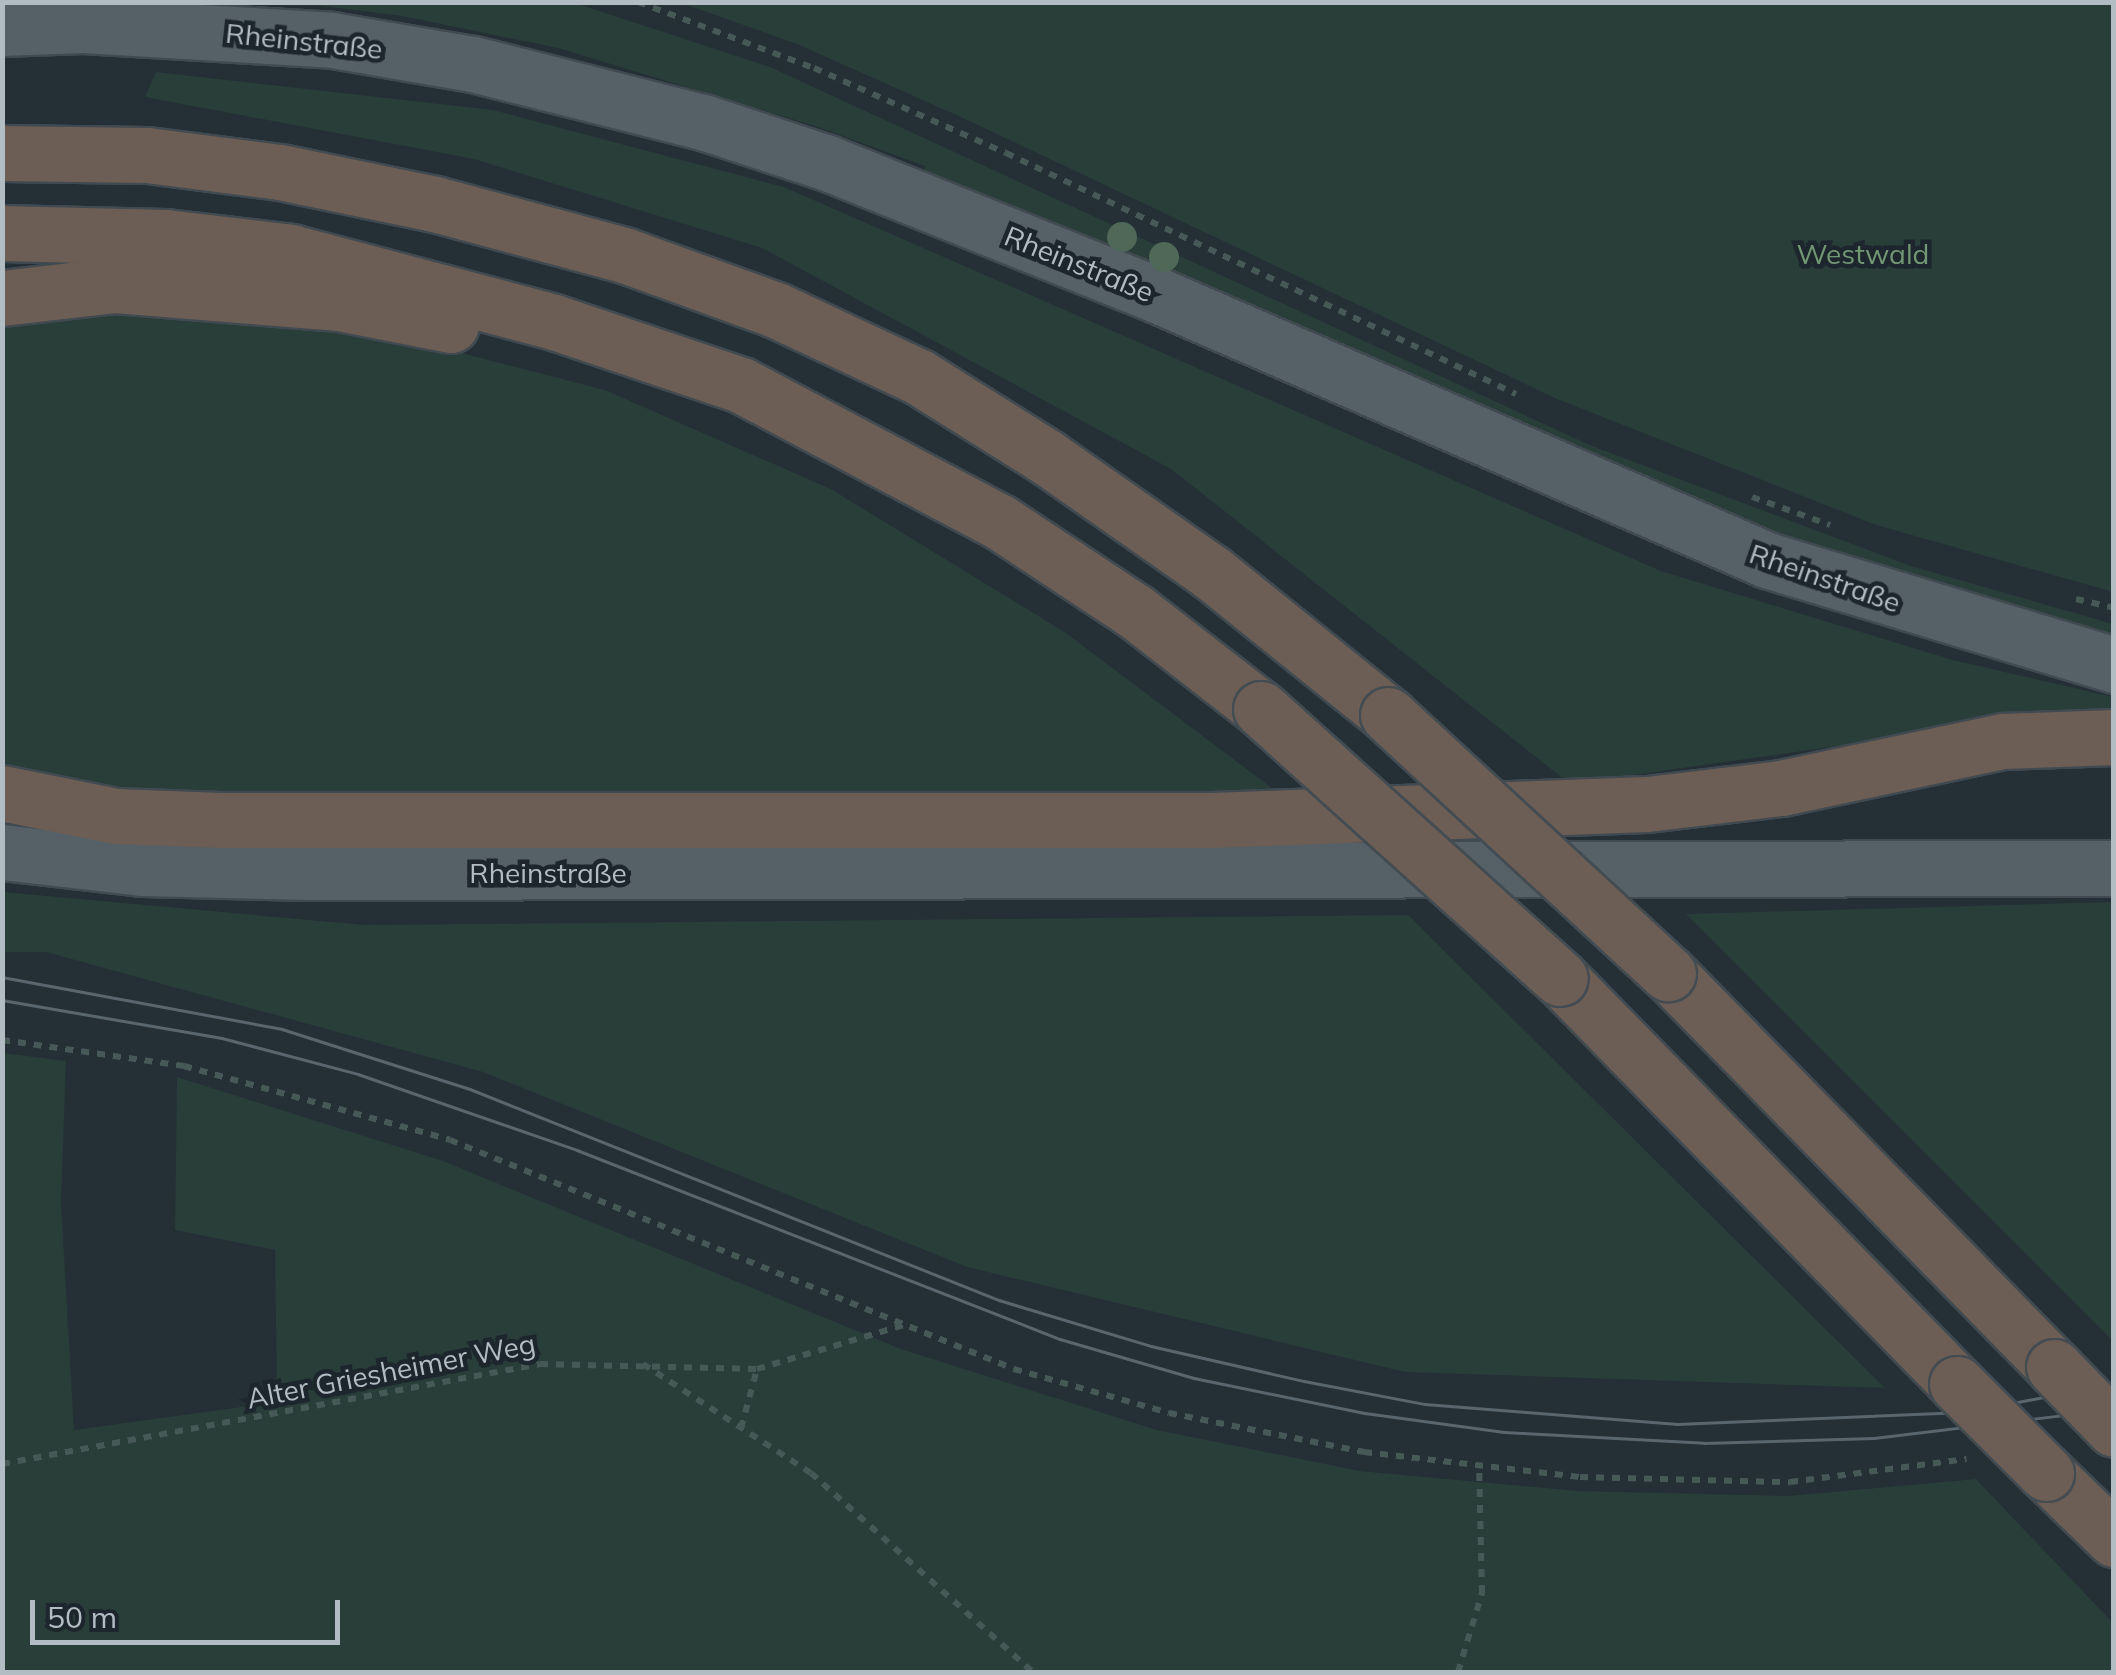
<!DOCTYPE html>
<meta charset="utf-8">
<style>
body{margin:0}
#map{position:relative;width:2116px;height:1675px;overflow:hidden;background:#242f36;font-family:Mulish,sans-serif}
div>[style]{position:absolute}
.green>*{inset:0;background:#293d39}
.path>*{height:6px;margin-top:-3px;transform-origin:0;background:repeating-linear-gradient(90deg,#475957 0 8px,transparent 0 16px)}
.roads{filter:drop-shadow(2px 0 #404a50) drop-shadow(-2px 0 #404a50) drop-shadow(0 2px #404a50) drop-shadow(0 -2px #404a50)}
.primary>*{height:55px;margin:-27.5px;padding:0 27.5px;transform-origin:27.5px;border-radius:27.5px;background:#556067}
.highway>*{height:55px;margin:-27.5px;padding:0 27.5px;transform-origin:27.5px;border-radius:27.5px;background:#6c5e55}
.tram>*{height:2.5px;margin:-1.25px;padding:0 1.25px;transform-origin:1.25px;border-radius:1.25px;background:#59666e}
.bridges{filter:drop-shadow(2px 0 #424c52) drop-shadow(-2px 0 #424c52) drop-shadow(0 2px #424c52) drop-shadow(0 -2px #424c52)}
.highway-bridge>*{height:55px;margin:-27.5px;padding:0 27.5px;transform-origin:27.5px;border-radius:27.5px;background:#6c5e55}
.trees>*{width:30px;height:30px;margin:-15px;border-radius:50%;background:#4f6858}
span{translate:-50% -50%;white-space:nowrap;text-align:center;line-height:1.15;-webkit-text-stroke:9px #1c262c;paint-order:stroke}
.street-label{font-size:28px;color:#b2bcc3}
.park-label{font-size:28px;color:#739674}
.frame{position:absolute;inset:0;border:5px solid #b2bcc3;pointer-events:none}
.scale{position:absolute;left:30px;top:1600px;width:310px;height:45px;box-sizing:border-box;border:5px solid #b2bcc3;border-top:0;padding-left:12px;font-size:30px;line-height:35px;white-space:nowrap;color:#b2bcc3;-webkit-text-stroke:8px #1c262c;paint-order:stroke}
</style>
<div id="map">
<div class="green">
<div style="clip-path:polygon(298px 3px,575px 3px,770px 67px,1592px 446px,1911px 566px,2113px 624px,2113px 639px,1871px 568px,1728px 517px,924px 172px,925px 166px,821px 128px,558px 48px,402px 16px)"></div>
<div style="clip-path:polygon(681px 3px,2113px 3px,2113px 592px,1876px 525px,1557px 399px,965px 119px,797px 44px)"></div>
<div style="clip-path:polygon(156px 72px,493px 110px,784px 187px,1661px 571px,1953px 660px,2113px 697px,2113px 720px,1894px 738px,1570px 784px,1171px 469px,762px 248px,474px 159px,145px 97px)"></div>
<div style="clip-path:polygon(88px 306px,342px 322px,605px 390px,831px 489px,1066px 633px,1276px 791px,148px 798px,3px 767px,2px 318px)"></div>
<div style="clip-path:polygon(3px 892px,365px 925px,1408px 915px,1885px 1388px,1405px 1372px,967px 1267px,483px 1072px,46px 952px,3px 952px)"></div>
<div style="clip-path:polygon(2113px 902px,2114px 902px,2113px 1341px,1686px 914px)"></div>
<div style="clip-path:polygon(3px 1053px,66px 1061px,61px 1202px,74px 1430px,277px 1402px,275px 1250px,175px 1230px,177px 1077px,443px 1161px,901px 1349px,1157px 1430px,1360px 1471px,1579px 1491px,1788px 1496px,1976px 1479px,2113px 1623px,2113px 1672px,3px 1672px)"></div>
</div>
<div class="path">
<div style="left:638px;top:2px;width:188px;rotate:20.6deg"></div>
<div style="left:814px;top:68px;width:210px;rotate:23.9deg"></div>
<div style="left:1006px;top:153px;width:564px;rotate:25.29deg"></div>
<div style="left:1752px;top:497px;width:83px;rotate:19.7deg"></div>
<div style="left:2076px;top:599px;width:39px;rotate:13deg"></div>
<div style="left:2px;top:1040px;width:184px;rotate:8.1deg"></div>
<div style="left:184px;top:1066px;width:276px;rotate:15.5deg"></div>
<div style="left:450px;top:1140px;width:609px;rotate:22.1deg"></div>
<div style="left:1014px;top:1369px;width:161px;rotate:15.8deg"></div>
<div style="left:1169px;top:1413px;width:199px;rotate:11.3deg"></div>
<div style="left:1364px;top:1452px;width:217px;rotate:6.6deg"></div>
<div style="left:1580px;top:1477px;width:210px;rotate:1.4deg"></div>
<div style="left:1790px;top:1482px;width:178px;rotate:-7.4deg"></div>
<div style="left:643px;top:1364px;width:200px;rotate:33deg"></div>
<div style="left:811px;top:1473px;width:298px;rotate:41.9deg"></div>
<div style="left:741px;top:1428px;width:61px;rotate:-74.8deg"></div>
<div style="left:2px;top:1464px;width:547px;rotate:-10.53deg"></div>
<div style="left:540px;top:1364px;width:217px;rotate:1.3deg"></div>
<div style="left:757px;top:1369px;width:153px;rotate:-16.7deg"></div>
<div style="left:1458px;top:1672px;width:83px;rotate:-73.1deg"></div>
<div style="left:1482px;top:1593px;width:128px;rotate:-91.3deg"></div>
</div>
<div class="roads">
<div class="primary">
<div style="left:2px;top:28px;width:81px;rotate:-2.1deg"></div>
<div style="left:83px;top:25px;width:249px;rotate:3.4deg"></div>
<div style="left:332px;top:40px;width:143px;rotate:9.7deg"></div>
<div style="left:473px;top:64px;width:237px;rotate:14.2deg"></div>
<div style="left:703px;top:122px;width:128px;rotate:18.2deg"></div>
<div style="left:825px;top:162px;width:358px;rotate:21.8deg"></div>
<div style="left:1157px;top:295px;width:665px;rotate:23.48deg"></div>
<div style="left:1767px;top:560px;width:363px;rotate:16.8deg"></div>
<div style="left:2px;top:852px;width:141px;rotate:6.5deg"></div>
<div style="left:142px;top:868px;width:165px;rotate:1.4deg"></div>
<div style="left:307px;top:872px;width:1807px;rotate:-0.13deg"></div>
</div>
<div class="highway">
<div style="left:2px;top:153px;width:145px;rotate:0.8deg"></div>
<div style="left:147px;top:155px;width:134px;rotate:7.3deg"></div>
<div style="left:280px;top:172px;width:158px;rotate:11.7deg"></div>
<div style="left:435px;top:204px;width:196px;rotate:15.1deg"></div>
<div style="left:624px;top:255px;width:162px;rotate:19.9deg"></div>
<div style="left:776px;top:310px;width:158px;rotate:25.1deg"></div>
<div style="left:919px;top:377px;width:152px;rotate:32.1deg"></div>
<div style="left:1048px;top:458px;width:199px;rotate:35deg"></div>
<div style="left:1211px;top:572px;width:228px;rotate:38.9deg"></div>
<div style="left:2px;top:233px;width:164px;rotate:1.4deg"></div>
<div style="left:166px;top:237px;width:126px;rotate:6.8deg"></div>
<div style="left:291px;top:252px;width:272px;rotate:14.9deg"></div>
<div style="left:554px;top:322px;width:197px;rotate:18.6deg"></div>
<div style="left:741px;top:385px;width:293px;rotate:27.9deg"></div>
<div style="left:1000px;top:522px;width:163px;rotate:33.5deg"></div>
<div style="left:1136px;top:612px;width:158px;rotate:37.8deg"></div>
<div style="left:2px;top:298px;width:114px;rotate:-6.6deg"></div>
<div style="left:115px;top:285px;width:225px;rotate:4.6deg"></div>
<div style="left:339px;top:303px;width:114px;rotate:11.1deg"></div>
<div style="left:2px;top:793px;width:116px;rotate:11.4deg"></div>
<div style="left:116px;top:816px;width:105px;rotate:2.2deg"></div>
<div style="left:221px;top:820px;width:990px"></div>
<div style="left:1211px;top:820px;width:436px;rotate:-2.1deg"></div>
<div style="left:1647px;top:804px;width:135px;rotate:-6.8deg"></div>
<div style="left:1781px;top:788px;width:227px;rotate:-12deg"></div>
<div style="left:2003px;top:741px;width:111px;rotate:-2.1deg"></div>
<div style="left:1668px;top:973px;width:552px;rotate:45.59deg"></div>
<div style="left:1560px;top:978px;width:568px;rotate:45.64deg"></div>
<div style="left:2046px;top:1473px;width:95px;rotate:44.1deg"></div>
</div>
</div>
<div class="tram">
<div style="left:2px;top:977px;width:285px;rotate:10.5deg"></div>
<div style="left:282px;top:1029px;width:197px;rotate:17.7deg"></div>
<div style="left:470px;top:1089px;width:570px;rotate:21.75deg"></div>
<div style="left:999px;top:1300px;width:159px;rotate:16.8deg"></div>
<div style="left:1151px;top:1346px;width:157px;rotate:12.9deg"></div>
<div style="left:1304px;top:1381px;width:123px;rotate:10.8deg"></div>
<div style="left:1425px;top:1404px;width:253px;rotate:4.5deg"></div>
<div style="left:1677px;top:1424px;width:287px;rotate:-2.4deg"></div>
<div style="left:1964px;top:1412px;width:153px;rotate:-10.6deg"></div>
<div style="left:2px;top:1000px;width:223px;rotate:9.8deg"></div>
<div style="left:222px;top:1038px;width:141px;rotate:14.8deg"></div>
<div style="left:358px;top:1074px;width:232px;rotate:19.1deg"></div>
<div style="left:577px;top:1150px;width:519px;rotate:21.37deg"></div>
<div style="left:1060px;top:1339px;width:140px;rotate:16.2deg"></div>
<div style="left:1194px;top:1378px;width:175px;rotate:11.6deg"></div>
<div style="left:1365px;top:1413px;width:140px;rotate:7.8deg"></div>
<div style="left:1504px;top:1432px;width:200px;rotate:3.1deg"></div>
<div style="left:1704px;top:1443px;width:170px;rotate:-1.7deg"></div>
<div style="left:1874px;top:1438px;width:242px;rotate:-6.9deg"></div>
</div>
<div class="bridges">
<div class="highway-bridge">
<div style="left:1261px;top:709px;width:402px;rotate:42deg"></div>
<div style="left:1388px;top:715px;width:381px;rotate:42.7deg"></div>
<div style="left:2054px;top:1367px;width:86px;rotate:45.9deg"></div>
<div style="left:1957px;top:1384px;width:126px;rotate:45deg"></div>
</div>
</div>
<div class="trees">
<div style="left:1122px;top:237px"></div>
<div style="left:1164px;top:257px"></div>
</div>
<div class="street-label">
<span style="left:304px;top:41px;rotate:6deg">Rheinstraße</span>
<span style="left:1079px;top:264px;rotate:22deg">Rheinstraße</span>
<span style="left:1825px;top:578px;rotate:19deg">Rheinstraße</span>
<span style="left:548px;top:873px">Rheinstraße</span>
<span style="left:391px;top:1371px;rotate:-11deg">Alter Griesheimer Weg</span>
</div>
<div class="park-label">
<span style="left:1863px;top:254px">Westwald</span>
</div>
<div class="frame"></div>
<div class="scale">50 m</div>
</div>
